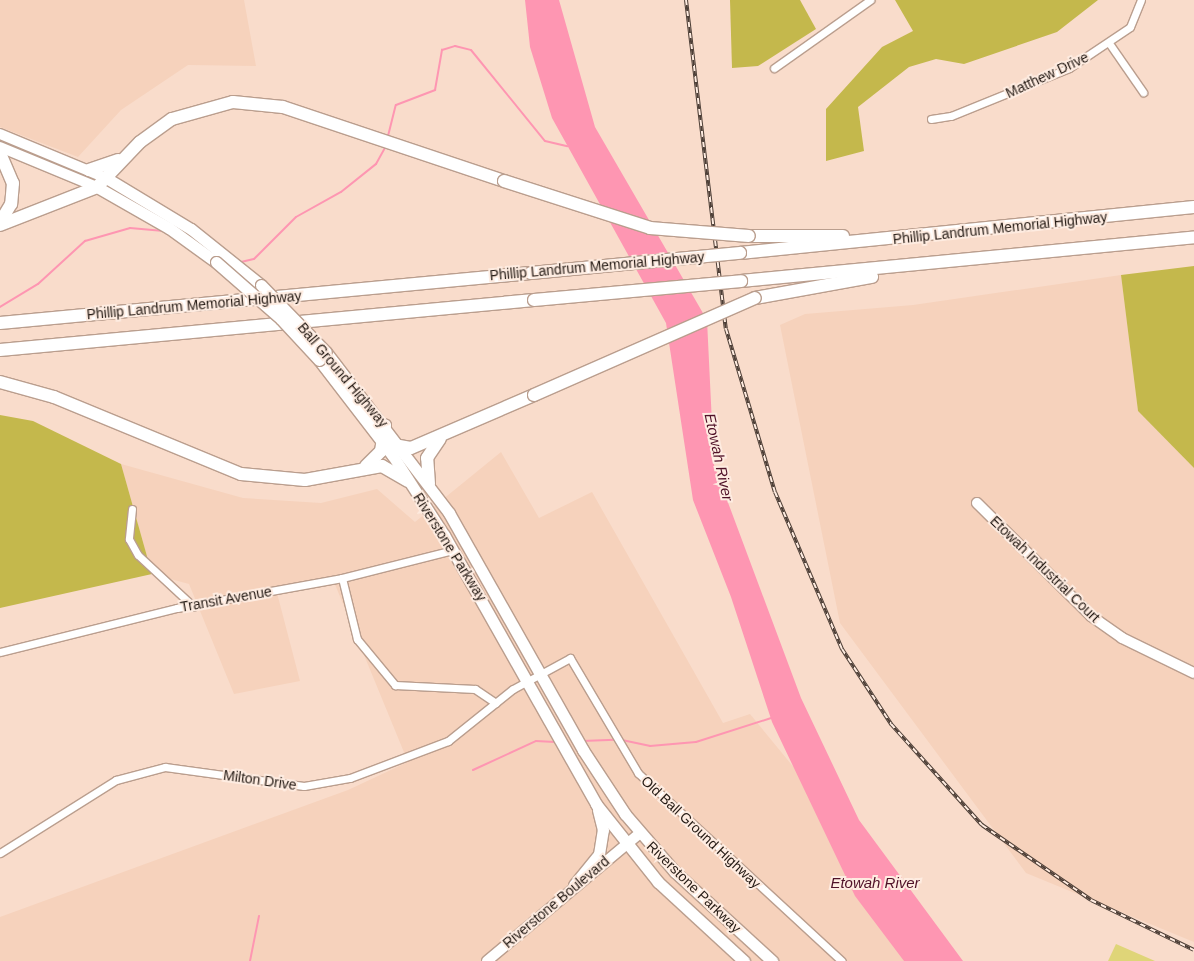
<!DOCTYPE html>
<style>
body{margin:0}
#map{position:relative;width:1194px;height:961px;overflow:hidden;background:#f9dccb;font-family:Arial,sans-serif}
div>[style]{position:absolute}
.built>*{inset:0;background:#f6d2bc}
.green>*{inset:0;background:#dfd578}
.forest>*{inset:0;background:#c4b84c}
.water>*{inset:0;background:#fe96b2}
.stream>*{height:2px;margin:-1px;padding:0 1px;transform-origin:1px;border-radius:1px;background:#fe96b2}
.roads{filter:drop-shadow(1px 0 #ba9e8e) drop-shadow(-1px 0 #ba9e8e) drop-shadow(0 1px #ba9e8e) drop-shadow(0 -1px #ba9e8e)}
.street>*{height:7px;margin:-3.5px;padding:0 3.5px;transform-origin:3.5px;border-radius:3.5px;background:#fff}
.secondary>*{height:10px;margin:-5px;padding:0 5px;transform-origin:5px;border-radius:5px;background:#fff}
.primary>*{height:11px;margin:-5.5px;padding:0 5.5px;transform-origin:5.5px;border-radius:5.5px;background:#fff}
.highway>*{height:12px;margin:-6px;padding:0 6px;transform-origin:6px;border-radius:6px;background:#fff}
.rail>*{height:4px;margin-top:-2px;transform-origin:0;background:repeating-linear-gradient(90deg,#feece1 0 5.5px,#4d3f37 0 11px);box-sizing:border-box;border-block:1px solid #4d3f37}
.bridges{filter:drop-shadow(1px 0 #ba9e8e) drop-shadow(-1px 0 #ba9e8e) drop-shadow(0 1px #ba9e8e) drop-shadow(0 -1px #ba9e8e)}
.primary-bridge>*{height:11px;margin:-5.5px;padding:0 5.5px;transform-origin:5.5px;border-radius:5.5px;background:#fff}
.highway-bridge>*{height:12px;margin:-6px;padding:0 6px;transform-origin:6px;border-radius:6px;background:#fff}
span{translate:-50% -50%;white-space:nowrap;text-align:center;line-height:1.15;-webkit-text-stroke:4px #feece1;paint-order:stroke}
.street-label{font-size:14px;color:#231913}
.water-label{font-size:15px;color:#501128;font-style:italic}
</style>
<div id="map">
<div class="built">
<div style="clip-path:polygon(0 0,244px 0,256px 66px,188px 65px,121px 110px,78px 157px,0 127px)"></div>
<div style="clip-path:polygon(1121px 275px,1138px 411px,1194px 468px,1194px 942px,1026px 873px,840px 623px,780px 325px,805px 314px,913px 305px)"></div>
<div style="clip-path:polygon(501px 452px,539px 518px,592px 492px,723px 723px,750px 714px,855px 842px,939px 961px,0 961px,0 917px,348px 790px,408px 762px,334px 582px,277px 593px,300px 681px,234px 694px,189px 584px,152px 574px,121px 464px,243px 498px,321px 503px,377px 489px,415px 522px)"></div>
</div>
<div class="green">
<div style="clip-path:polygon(1116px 944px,1155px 961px,1108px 961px)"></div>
</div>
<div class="forest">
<div style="clip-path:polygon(730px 0,800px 0,816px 29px,758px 66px,732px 68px)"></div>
<div style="clip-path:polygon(895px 0,1098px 0,1057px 32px,964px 64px,936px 59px,909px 67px,858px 107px,864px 151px,826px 161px,826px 109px,882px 47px,913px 31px)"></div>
<div style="clip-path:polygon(1194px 266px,1194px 468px,1138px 411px,1121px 275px)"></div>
<div style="clip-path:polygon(0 415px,33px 421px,121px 464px,152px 574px,0 608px)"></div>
</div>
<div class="water">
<div style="clip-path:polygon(525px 0,559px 0,595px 127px,707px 320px,714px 465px,801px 698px,859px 820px,963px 961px,904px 961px,855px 896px,772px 722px,731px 597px,693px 500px,666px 323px,552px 118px,530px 47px)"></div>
</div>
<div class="stream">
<div style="left:388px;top:136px;width:32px;rotate:-76deg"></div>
<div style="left:396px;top:105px;width:42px;rotate:-21deg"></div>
<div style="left:435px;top:90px;width:41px;rotate:-80.1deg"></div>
<div style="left:442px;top:50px;width:14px;rotate:-17deg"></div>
<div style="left:455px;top:46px;width:16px;rotate:14deg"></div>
<div style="left:471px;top:50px;width:117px;rotate:50.9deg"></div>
<div style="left:545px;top:141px;width:23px;rotate:13deg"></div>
<div style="left:178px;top:241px;width:42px;rotate:35.2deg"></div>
<div style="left:241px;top:262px;width:13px;rotate:-13deg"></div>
<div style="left:254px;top:259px;width:59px;rotate:-45deg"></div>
<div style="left:296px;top:217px;width:51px;rotate:-29.1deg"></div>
<div style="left:341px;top:192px;width:45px;rotate:-38.7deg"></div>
<div style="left:376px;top:164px;width:21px;rotate:-61deg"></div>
<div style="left:0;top:307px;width:44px;rotate:-31.2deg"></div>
<div style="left:38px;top:284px;width:64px;rotate:-42.5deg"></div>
<div style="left:85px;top:241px;width:47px;rotate:-16.1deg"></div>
<div style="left:130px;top:228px;width:34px;rotate:5deg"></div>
<div style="left:622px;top:740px;width:29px;rotate:12deg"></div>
<div style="left:650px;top:746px;width:46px;rotate:-5deg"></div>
<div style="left:696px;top:742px;width:79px;rotate:-17.7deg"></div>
<div style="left:582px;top:741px;width:33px;rotate:-2deg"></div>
<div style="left:473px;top:770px;width:69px;rotate:-24.7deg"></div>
<div style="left:536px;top:741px;width:19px;rotate:3deg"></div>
<div style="left:250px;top:961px;width:46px;rotate:-78.7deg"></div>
</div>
<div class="roads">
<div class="street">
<div style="left:1109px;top:43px;width:60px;rotate:55.2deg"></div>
<div style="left:774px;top:68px;width:118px;rotate:-35.3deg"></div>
<div style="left:931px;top:119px;width:20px;rotate:-9deg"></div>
<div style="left:951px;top:116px;width:127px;rotate:-22.1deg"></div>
<div style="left:1069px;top:68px;width:73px;rotate:-33.9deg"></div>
<div style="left:1130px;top:27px;width:29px;rotate:-68deg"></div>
<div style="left:132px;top:509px;width:30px;rotate:96deg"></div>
<div style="left:129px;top:539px;width:18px;rotate:61deg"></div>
<div style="left:138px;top:555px;width:76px;rotate:42.9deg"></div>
<div style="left:342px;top:578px;width:63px;rotate:76.2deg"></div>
<div style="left:357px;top:639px;width:60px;rotate:50.4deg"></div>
<div style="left:395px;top:685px;width:80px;rotate:2.9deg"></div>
<div style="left:475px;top:689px;width:25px;rotate:34deg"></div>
<div style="left:0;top:652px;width:182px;rotate:-14deg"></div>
<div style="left:177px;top:608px;width:168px;rotate:-10.3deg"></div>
<div style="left:342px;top:578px;width:114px;rotate:-14.2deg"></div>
<div style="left:0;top:853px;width:137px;rotate:-32.2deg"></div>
<div style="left:116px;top:780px;width:51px;rotate:-14.9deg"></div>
<div style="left:165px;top:767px;width:140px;rotate:7.8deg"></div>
<div style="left:304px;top:786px;width:47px;rotate:-9.9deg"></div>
<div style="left:350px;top:778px;width:105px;rotate:-20.7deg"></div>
<div style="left:448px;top:741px;width:83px;rotate:-38.7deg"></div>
<div style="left:513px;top:689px;width:65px;rotate:-28.5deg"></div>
<div style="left:570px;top:658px;width:134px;rotate:59.4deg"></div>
<div style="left:638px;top:773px;width:277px;rotate:42.7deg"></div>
</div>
<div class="secondary">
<div style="left:0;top:134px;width:117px;rotate:22.6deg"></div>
<div style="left:0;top:147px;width:105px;rotate:22.4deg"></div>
<div style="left:977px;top:503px;width:161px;rotate:44.7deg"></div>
<div style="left:1091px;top:616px;width:38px;rotate:35deg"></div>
<div style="left:1122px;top:638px;width:80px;rotate:25.9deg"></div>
<div style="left:487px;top:961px;width:199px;rotate:-39.9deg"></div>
</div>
<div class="primary">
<div style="left:108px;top:179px;width:97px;rotate:31.1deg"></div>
<div style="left:191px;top:229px;width:90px;rotate:38.7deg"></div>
<div style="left:97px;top:187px;width:83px;rotate:29.7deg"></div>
<div style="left:169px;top:228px;width:58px;rotate:35.9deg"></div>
<div style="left:326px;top:352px;width:203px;rotate:52.6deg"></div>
<div style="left:449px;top:513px;width:272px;rotate:60.5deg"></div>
<div style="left:583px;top:750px;width:77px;rotate:56.7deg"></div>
<div style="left:625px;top:814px;width:77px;rotate:49.2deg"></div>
<div style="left:675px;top:872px;width:132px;rotate:42.5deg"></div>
<div style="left:319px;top:360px;width:121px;rotate:52.4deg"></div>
<div style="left:393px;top:456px;width:94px;rotate:57.2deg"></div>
<div style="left:444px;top:535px;width:309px;rotate:60.5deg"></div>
<div style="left:596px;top:804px;width:100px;rotate:51.5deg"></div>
<div style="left:658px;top:882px;width:117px;rotate:42.6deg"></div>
<div style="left:574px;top:885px;width:40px;rotate:-51deg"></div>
<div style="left:599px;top:854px;width:24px;rotate:-81deg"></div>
<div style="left:603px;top:830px;width:21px;rotate:-104deg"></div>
</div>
<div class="highway">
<div style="left:0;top:153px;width:33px;rotate:67deg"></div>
<div style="left:13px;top:183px;width:21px;rotate:95deg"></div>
<div style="left:11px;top:204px;width:21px;rotate:121deg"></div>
<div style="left:89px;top:170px;width:31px;rotate:-19deg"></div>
<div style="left:0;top:225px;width:104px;rotate:-21.4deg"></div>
<div style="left:97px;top:187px;width:62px;rotate:-46.3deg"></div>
<div style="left:140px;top:142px;width:39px;rotate:-36deg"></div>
<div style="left:172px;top:119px;width:63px;rotate:-15.6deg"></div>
<div style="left:233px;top:102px;width:50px;rotate:5.7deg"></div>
<div style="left:283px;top:107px;width:233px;rotate:18.5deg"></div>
<div style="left:749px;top:236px;width:94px"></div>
<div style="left:740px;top:253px;width:456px;rotate:-5.8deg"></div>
<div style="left:741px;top:281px;width:455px;rotate:-5.5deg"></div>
<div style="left:755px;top:298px;width:119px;rotate:-10.2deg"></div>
<div style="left:0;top:323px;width:533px;rotate:-5.38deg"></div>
<div style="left:0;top:350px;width:536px;rotate:-5.35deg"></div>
<div style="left:0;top:382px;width:56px;rotate:15.5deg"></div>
<div style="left:54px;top:397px;width:202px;rotate:22.4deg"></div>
<div style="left:241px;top:474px;width:64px;rotate:5.4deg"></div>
<div style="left:305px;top:480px;width:78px;rotate:-10.3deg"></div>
<div style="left:382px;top:466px;width:30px;rotate:30deg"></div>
<div style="left:383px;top:443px;width:28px;rotate:10deg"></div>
<div style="left:411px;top:448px;width:134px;rotate:-23.3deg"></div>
<div style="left:366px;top:466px;width:21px;rotate:-45deg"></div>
<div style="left:381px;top:451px;width:26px;rotate:-81deg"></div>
<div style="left:429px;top:484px;width:26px;rotate:-94deg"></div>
<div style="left:427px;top:458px;width:23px;rotate:-56deg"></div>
</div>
</div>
<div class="rail">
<div style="left:686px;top:0;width:331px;rotate:83.1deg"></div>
<div style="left:726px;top:329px;width:170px;rotate:73.3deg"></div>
<div style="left:775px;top:492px;width:171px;rotate:66.9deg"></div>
<div style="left:842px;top:649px;width:90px;rotate:56.8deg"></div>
<div style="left:891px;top:724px;width:136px;rotate:48deg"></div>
<div style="left:982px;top:825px;width:132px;rotate:34.5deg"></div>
<div style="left:1091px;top:900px;width:114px;rotate:25.9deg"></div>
</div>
<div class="bridges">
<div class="primary-bridge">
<div style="left:216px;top:262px;width:86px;rotate:41.2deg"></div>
<div style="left:281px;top:319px;width:56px;rotate:47.2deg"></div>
<div style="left:261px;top:285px;width:93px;rotate:45.9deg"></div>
</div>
<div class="highway-bridge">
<div style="left:504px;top:181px;width:153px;rotate:17.8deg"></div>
<div style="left:650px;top:228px;width:99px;rotate:4.6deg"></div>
<div style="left:531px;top:273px;width:210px;rotate:-5.5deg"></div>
<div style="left:534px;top:300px;width:208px;rotate:-5.2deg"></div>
<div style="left:534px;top:395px;width:241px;rotate:-23.7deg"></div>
</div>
</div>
<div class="street-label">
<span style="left:1047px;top:75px;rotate:-25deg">Matthew Drive</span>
<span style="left:1000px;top:228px;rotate:-6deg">Phillip Landrum Memorial Highway</span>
<span style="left:597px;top:266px;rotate:-5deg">Phillip Landrum Memorial Highway</span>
<span style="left:194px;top:305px;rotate:-5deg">Phillip Landrum Memorial Highway</span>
<span style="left:343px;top:375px;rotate:50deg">Ball Ground Highway</span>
<span style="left:450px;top:547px;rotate:58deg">Riverstone Parkway</span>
<span style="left:1045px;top:569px;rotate:44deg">Etowah Industrial Court</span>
<span style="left:226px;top:599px;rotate:-10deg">Transit Avenue</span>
<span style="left:260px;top:780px;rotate:8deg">Milton Drive</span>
<span style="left:701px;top:832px;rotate:43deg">Old Ball Ground Highway</span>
<span style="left:694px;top:887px;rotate:44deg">Riverstone Parkway</span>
<span style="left:556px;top:902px;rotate:-40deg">Riverstone Boulevard</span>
</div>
<div class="water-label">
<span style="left:719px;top:457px;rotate:78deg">Etowah River</span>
<span style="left:875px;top:883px">Etowah River</span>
</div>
</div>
